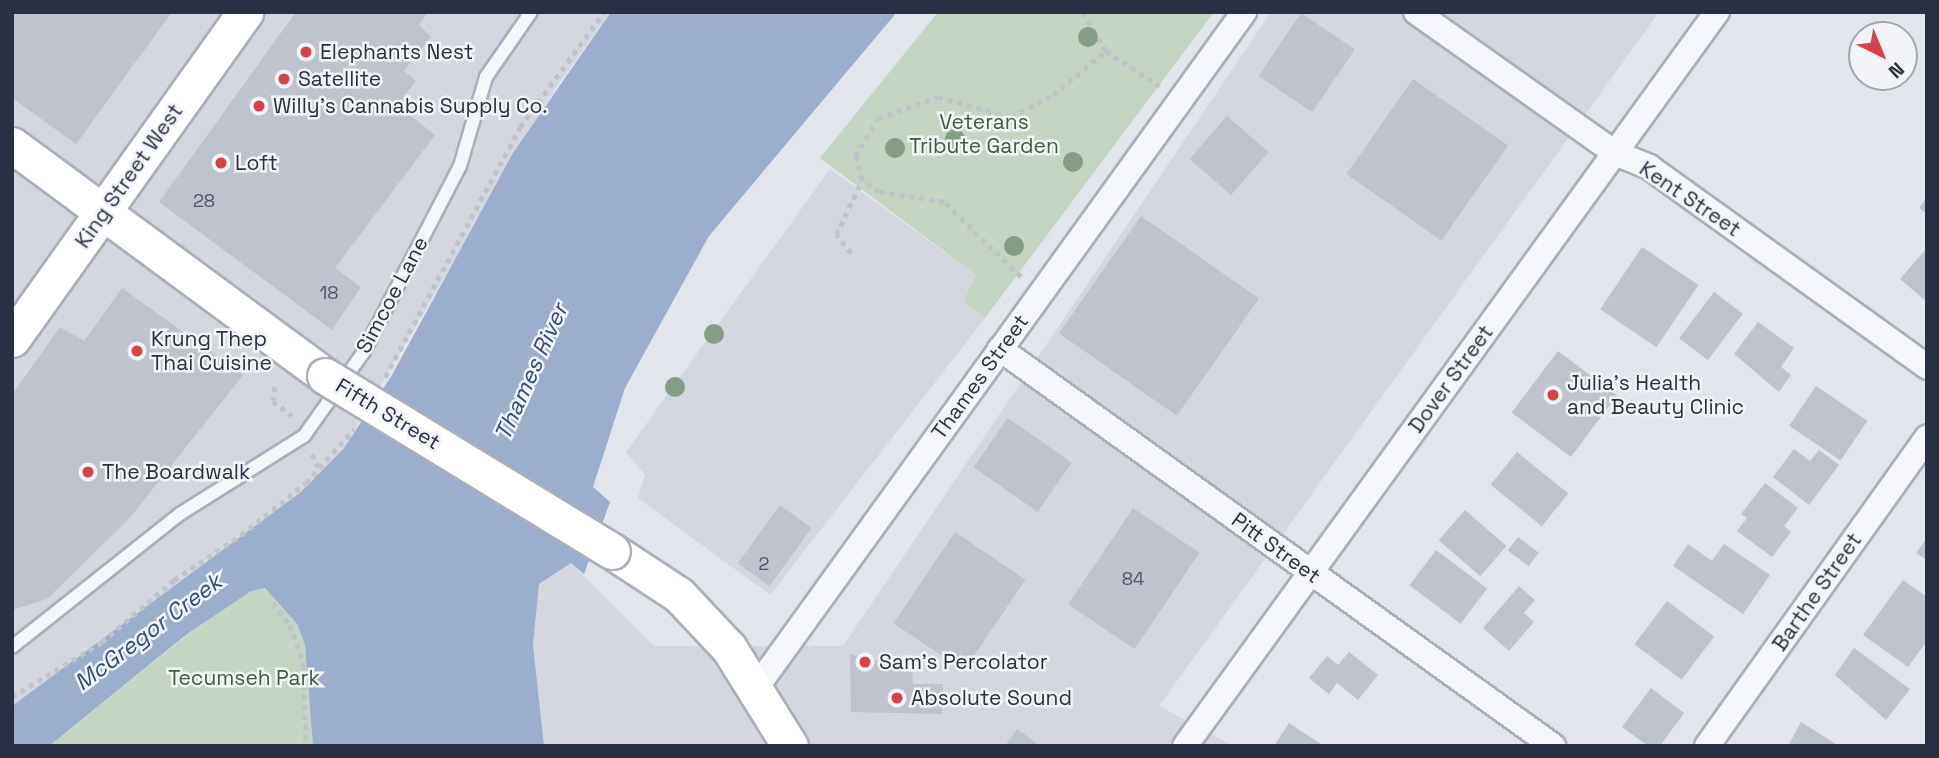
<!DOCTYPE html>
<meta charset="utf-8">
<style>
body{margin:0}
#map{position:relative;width:1939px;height:758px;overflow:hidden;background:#e2e5eb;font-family:"Space Grotesk",sans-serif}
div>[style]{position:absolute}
.built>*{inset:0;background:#d4d7e0}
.green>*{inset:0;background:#c5d5c3}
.water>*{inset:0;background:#9baecc}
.building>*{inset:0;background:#bfc3ce;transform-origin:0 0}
.path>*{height:4.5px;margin-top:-2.25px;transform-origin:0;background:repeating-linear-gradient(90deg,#c0c3ca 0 5px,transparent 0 10px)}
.roads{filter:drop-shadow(2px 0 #aaafb9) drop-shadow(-2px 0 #aaafb9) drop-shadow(0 2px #aaafb9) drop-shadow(0 -2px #aaafb9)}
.lane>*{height:12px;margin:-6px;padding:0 6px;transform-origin:6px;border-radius:6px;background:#f5f6f9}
.street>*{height:24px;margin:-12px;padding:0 12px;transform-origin:12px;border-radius:12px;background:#f5f6f9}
.secondary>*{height:35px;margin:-17.5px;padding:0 17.5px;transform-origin:17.5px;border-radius:17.5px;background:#fff}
.bridges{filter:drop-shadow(2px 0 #aaafb9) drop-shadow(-2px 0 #aaafb9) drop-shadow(0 2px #aaafb9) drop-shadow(0 -2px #aaafb9)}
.secondary-bridge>*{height:35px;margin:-17.5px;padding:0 17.5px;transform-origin:17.5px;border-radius:17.5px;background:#fff}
.trees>*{width:20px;height:20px;margin:-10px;border-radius:50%;background:#859c87}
.dots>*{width:19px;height:19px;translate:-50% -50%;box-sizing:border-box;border:4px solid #f2f4f8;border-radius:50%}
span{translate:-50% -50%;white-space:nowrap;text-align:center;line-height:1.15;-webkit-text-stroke:5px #f2f4f8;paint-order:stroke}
.number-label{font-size:18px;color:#4e5566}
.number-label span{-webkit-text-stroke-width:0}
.poi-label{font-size:21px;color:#293044}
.left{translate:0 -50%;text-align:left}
.park-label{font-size:21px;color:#396036}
.street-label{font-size:21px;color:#293044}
.water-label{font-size:23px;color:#314a7a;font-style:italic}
.frame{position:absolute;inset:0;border:14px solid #293044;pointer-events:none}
.north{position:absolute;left:1848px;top:21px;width:70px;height:70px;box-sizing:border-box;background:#f2f4f8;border:2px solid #a2a6b0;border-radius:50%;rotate:137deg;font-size:19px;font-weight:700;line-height:28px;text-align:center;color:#293044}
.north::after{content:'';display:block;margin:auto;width:24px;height:32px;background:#d54249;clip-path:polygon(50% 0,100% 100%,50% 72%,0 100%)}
</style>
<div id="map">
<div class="built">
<div style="clip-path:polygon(12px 12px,611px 12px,557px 86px,344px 448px,301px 492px,12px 706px)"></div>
<div style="clip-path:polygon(1271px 12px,1659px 12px,1159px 706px,1233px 746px,544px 746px,533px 645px,539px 584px,571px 563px,654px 646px,843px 646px)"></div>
<div style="clip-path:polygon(830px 169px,976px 275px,963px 301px,985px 318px,770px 595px,638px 498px,645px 475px,626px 452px)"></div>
</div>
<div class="green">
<div style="clip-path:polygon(938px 12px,1214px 12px,985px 318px,963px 301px,976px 275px,820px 158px)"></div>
<div style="clip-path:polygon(265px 588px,297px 624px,305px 645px,313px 746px,49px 746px,186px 636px,251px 590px)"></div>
</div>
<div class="water">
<div style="clip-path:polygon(611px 12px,897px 12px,709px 236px,625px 388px,593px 487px,610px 502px,584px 574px,571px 563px,539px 584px,533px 645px,544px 746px,313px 746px,305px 645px,297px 624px,265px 588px,251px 591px,186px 635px,49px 746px,12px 746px,12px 706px,301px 492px,344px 448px,392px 375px,513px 153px)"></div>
</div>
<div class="building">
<div style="clip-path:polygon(12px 12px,172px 12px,76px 144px,12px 98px)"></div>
<div style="clip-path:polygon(296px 12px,428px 12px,419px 25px,431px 37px,404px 71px,416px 81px,397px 105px,435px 135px,335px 268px,361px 287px,332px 330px,159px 202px)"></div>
<div style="left:1301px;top:13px;width:65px;height:76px;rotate:34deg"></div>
<div style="left:1413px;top:79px;width:116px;height:116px;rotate:35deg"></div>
<div style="left:1227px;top:116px;width:55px;height:57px;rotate:41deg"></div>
<div style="clip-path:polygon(1927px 197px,1927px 214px,1919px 208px)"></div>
<div style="left:1141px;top:216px;width:144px;height:143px;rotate:35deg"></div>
<div style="left:1642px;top:247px;width:68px;height:75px;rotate:34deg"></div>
<div style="clip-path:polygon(1927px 248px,1927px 302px,1900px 279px)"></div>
<div style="clip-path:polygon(122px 288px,243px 375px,129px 519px,47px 599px,12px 610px,12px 395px,60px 327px,84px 341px)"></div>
<div style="left:1714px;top:292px;width:36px;height:58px;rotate:37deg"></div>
<div style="clip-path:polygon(1758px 322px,1794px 348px,1781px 367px,1791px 375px,1779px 392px,1734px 354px)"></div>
<div style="left:1558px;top:351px;width:74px;height:77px;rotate:37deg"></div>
<div style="left:1816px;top:386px;width:62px;height:48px;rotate:34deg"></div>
<div style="left:1008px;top:418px;width:78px;height:60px;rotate:35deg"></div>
<div style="clip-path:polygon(1794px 449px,1810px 461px,1819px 450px,1839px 465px,1809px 505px,1773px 477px)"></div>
<div style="left:1517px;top:452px;width:66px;height:42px;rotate:39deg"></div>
<div style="clip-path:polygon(1765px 483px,1798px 508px,1784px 526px,1791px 532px,1772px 557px,1737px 531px,1747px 518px,1741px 514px)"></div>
<div style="left:780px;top:505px;width:39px;height:72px;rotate:36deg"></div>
<div style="left:1133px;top:508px;width:80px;height:116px;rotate:34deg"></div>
<div style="left:1465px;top:510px;width:55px;height:40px;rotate:41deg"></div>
<div style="left:955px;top:532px;width:85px;height:110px;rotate:34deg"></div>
<div style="left:1518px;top:537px;width:26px;height:17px;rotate:37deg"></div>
<div style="clip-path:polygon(1927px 538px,1927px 560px,1916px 553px)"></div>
<div style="clip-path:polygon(1688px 544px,1712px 561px,1724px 544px,1770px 575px,1743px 614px,1673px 566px)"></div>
<div style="left:1436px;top:550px;width:64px;height:44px;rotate:37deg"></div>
<div style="clip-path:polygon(1903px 580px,1927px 597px,1927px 641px,1908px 667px,1863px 635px)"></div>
<div style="clip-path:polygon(1519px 586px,1535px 600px,1524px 613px,1534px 622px,1509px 651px,1483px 628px)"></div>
<div style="left:1667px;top:601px;width:59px;height:54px;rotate:37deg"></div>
<div style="clip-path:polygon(1854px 648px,1910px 689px,1886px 720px,1835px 675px)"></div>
<div style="clip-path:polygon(1349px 652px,1378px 675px,1358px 700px,1337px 683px,1329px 694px,1309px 678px,1327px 656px,1338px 665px)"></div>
<div style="clip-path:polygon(850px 654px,912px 669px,913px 684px,943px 684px,942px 714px,851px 712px)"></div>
<div style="clip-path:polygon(1651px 688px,1684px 713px,1660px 746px,1648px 746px,1622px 727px)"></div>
<div style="clip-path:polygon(1801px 722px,1839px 746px,1788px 746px)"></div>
<div style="clip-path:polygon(1289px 723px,1324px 746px,1274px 746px)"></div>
<div style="clip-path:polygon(1017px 729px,1040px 746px,1005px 746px)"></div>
</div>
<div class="path">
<div style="left:1083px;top:12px;width:45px;rotate:59.5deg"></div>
<div style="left:851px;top:253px;width:23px;rotate:-130deg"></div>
<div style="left:836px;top:235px;width:61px;rotate:-64.7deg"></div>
<div style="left:1021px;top:277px;width:107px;rotate:-135.8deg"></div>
<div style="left:944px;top:202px;width:66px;rotate:-171.3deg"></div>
<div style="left:879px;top:192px;width:21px;rotate:-145deg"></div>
<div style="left:862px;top:180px;width:25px;rotate:-106deg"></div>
<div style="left:855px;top:156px;width:44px;rotate:-58.8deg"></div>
<div style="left:878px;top:118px;width:64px;rotate:-19.3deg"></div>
<div style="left:938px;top:97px;width:76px;rotate:15.3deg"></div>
<div style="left:1011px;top:117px;width:47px;rotate:-27.6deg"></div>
<div style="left:1053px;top:95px;width:69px;rotate:-39.7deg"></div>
<div style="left:1106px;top:51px;width:64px;rotate:33.4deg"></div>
<div style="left:385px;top:377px;width:284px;rotate:-61.6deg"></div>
<div style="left:520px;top:127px;width:142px;rotate:-53.9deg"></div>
<div style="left:275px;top:387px;width:14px;rotate:98deg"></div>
<div style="left:273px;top:401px;width:24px;rotate:38deg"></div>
<div style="left:312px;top:454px;width:17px;rotate:62deg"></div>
<div style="left:273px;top:603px;width:28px;rotate:52deg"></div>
<div style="left:290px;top:625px;width:42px;rotate:70.7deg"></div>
<div style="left:304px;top:665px;width:81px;rotate:88.6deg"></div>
<div style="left:12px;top:697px;width:105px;rotate:-31.4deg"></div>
<div style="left:102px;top:642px;width:95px;rotate:-40.7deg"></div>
<div style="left:174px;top:580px;width:81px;rotate:-33.9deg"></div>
<div style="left:241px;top:535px;width:83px;rotate:-38.7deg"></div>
<div style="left:306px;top:483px;width:72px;rotate:-48.4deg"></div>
</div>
<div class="roads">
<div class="lane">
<div style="left:12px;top:647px;width:214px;rotate:-38.4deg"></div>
<div style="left:180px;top:514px;width:146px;rotate:-32.2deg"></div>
<div style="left:304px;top:436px;width:102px;rotate:-54.6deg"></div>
<div style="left:363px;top:353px;width:211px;rotate:-62.6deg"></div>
<div style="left:460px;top:166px;width:93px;rotate:-73.7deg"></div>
<div style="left:486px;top:77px;width:79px;rotate:-55.3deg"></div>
</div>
<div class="street">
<div style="left:1416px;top:12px;width:244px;rotate:35.3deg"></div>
<div style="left:1615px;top:153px;width:37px;rotate:22deg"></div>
<div style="left:1649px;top:167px;width:342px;rotate:35.7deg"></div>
<div style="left:1000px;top:349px;width:681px;rotate:35.67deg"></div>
<div style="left:756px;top:688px;width:834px;rotate:-54.17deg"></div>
<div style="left:1185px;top:746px;width:907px;rotate:-54.07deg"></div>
<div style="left:1707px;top:746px;width:379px;rotate:-54.5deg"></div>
</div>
<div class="secondary">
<div style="left:12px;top:145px;width:389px;rotate:36.4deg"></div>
<div style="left:12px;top:339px;width:402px;rotate:-54.5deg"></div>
<div style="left:612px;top:551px;width:80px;rotate:33.3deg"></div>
<div style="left:679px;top:595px;width:73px;rotate:46.7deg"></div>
<div style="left:729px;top:648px;width:115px;rotate:58.1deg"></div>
</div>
</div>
<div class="bridges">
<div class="secondary-bridge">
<div style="left:325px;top:376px;width:336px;rotate:31.4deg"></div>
</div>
</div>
<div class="trees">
<div style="left:1088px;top:37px"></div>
<div style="left:955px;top:139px"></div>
<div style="left:895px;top:148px"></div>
<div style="left:1073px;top:162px"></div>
<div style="left:1014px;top:246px"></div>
<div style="left:714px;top:334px"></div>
<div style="left:675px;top:387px"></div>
</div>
<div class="dots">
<div style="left:306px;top:52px;background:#d54249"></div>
<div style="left:284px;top:79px;background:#d54249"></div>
<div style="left:259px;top:106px;background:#d54249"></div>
<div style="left:221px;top:163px;background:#d54249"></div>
<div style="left:137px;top:351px;background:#d54249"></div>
<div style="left:1553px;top:395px;background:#d54249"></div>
<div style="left:88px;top:472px;background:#d54249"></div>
<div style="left:865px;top:662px;background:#d54249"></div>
<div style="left:897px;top:698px;background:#d54249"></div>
</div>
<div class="number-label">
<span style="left:204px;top:201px">28</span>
<span style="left:329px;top:293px">18</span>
<span style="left:764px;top:564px">2</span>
<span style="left:1133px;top:579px">84</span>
</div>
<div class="poi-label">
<span class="left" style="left:320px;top:52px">Elephants Nest</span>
<span class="left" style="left:298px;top:79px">Satellite</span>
<span class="left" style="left:273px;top:106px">Willy's Cannabis Supply Co.</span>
<span class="left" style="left:235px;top:163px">Loft</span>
<span class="left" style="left:151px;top:351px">Krung Thep<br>Thai Cuisine</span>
<span class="left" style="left:1567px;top:395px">Julia’s Health<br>and Beauty Clinic</span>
<span class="left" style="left:102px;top:472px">The Boardwalk</span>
<span class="left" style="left:879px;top:662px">Sam's Percolator</span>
<span class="left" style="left:911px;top:698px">Absolute Sound</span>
</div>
<div class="park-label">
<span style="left:984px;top:134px">Veterans<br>Tribute Garden</span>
<span style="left:244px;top:678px">Tecumseh Park</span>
</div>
<div class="street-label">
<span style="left:129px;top:176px;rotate:-55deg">King Street West</span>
<span style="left:1690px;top:199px;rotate:34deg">Kent Street</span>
<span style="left:392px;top:295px;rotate:-62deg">Simcoe Lane</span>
<span style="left:980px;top:377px;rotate:-54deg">Thames Street</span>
<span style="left:1451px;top:379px;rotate:-54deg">Dover Street</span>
<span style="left:388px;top:414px;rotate:31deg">Fifth Street</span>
<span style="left:1276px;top:548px;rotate:36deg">Pitt Street</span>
<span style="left:1817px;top:592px;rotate:-55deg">Barthe Street</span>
</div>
<div class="water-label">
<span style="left:531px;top:372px;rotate:-66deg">Thames River</span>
<span style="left:148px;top:632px;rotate:-37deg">McGregor Creek</span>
</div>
<div class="frame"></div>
<div class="north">N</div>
</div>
